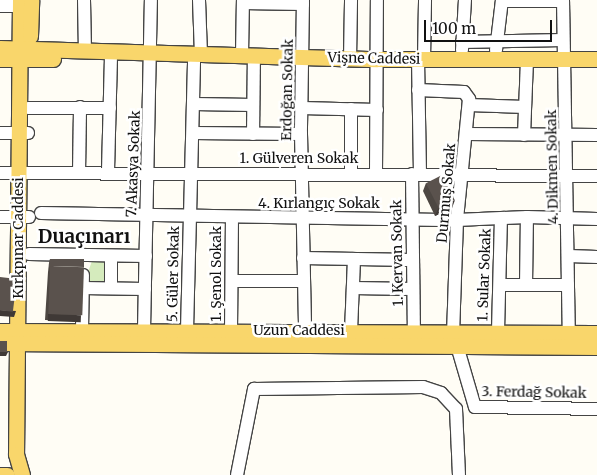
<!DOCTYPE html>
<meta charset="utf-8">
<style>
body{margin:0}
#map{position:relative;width:597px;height:475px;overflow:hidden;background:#fffdf5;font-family:Merriweather,serif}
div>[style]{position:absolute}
.green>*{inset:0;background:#d5ebbd}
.roads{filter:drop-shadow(1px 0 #444) drop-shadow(-1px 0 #444) drop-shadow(0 1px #444) drop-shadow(0 -1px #444)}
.minor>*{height:12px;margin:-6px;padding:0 6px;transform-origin:6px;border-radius:6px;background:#fff}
.major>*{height:15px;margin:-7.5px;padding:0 7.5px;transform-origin:7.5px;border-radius:7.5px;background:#f9d66b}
.wall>*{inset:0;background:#4d4742}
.shaded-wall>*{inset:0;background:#3f3936;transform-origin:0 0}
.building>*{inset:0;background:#5a524d;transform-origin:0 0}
span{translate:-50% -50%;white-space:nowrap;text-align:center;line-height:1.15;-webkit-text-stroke:5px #fff;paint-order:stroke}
.street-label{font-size:14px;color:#111}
.district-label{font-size:19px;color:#111;font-weight:700}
.scale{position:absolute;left:424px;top:20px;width:128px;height:22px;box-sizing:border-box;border:2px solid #111;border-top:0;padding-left:6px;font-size:15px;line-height:18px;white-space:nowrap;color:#111;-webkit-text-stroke:4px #fff;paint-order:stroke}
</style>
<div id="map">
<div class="green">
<div style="clip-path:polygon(92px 261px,106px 261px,107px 283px,90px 283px,88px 272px)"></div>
</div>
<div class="roads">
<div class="minor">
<div style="left:84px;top:0;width:50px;rotate:88.9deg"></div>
<div style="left:199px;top:0;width:55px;rotate:87.9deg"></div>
<div style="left:303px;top:0;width:134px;rotate:90.9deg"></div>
<div style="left:301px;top:134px;width:196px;rotate:88.8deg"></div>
<div style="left:563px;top:0;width:332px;rotate:89deg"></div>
<div style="left:502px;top:1px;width:61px"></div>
<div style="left:243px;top:3px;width:60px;rotate:1deg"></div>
<div style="left:0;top:6px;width:20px"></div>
<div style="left:462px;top:42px;width:101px;rotate:-1.1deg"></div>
<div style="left:462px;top:50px;width:50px;rotate:-86.6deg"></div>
<div style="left:496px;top:50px;width:50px;rotate:-83.2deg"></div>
<div style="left:242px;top:55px;width:55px;rotate:-89deg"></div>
<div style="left:350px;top:59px;width:59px;rotate:-89deg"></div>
<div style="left:418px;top:59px;width:116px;rotate:89deg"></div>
<div style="left:424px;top:59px;width:59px;rotate:-89deg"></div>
<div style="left:418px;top:90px;width:46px;rotate:2.5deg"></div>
<div style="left:464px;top:92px;width:9px;rotate:54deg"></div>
<div style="left:469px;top:99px;width:122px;rotate:95.7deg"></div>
<div style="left:457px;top:220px;width:112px;rotate:92deg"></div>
<div style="left:453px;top:332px;width:78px;rotate:73.7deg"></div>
<div style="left:475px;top:407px;width:122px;rotate:0.9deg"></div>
<div style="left:194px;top:104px;width:59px;rotate:1deg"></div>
<div style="left:469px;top:105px;width:56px;rotate:2deg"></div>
<div style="left:28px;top:108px;width:82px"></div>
<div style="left:302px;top:108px;width:75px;rotate:1.5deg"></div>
<div style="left:0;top:133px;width:28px"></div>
<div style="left:193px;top:133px;width:108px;rotate:0.5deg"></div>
<div style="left:253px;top:134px;width:79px;rotate:-89.3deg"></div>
<div style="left:466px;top:134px;width:131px;rotate:0.4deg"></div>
<div style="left:524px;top:135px;width:76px;rotate:-87.7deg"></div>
<div style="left:108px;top:171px;width:113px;rotate:-88.5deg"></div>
<div style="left:0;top:173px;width:597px;rotate:0.29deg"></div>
<div style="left:79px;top:173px;width:66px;rotate:-89.1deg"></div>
<div style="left:351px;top:174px;width:65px;rotate:-90deg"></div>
<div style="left:376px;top:174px;width:174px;rotate:-89.7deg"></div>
<div style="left:412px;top:174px;width:157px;rotate:89.3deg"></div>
<div style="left:41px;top:213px;width:416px;rotate:1deg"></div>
<div style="left:457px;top:220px;width:70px;rotate:-2.5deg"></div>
<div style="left:527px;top:217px;width:70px;rotate:1.6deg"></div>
<div style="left:0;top:217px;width:29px"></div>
<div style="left:29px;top:254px;width:117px;rotate:1deg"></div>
<div style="left:569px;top:256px;width:28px;rotate:2deg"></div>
<div style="left:303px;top:258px;width:108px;rotate:1.1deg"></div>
<div style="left:232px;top:281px;width:71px"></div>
<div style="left:500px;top:285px;width:68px"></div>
<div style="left:526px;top:285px;width:68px;rotate:-89.2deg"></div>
<div style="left:83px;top:288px;width:62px;rotate:0.9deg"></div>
<div style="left:111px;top:288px;width:32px;rotate:-90deg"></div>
<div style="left:353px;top:288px;width:59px;rotate:1deg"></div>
<div style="left:82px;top:330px;width:55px;rotate:-89deg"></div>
<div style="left:144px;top:330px;width:330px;rotate:-88.8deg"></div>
<div style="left:187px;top:330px;width:275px;rotate:-88.5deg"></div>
<div style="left:231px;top:331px;width:113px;rotate:-89.5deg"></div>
<div style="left:351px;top:331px;width:72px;rotate:-87.6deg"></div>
<div style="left:498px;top:331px;width:112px;rotate:-88.5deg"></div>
<div style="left:237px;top:475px;width:88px;rotate:-78.8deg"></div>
<div style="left:254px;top:389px;width:169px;rotate:-0.7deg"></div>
<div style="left:423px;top:387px;width:19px;rotate:18deg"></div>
<div style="left:441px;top:393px;width:22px;rotate:47deg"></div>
<div style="left:456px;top:409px;width:66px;rotate:87.4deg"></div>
</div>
<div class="major">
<div style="left:20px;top:0;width:454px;rotate:90.5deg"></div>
<div style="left:16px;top:454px;width:22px;rotate:74deg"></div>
<div style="left:30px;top:36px;width:36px;rotate:-88deg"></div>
<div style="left:0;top:48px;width:377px;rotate:1.7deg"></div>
<div style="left:377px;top:59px;width:220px"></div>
<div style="left:0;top:59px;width:53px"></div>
<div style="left:0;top:331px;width:597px;rotate:0.19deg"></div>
<div style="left:0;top:343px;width:597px;rotate:0.38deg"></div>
<div style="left:0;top:475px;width:7px"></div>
</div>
</div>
<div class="wall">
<div style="clip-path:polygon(426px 183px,452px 208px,435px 216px,423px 191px)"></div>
<div style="clip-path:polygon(50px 259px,79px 321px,45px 320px,48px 272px,49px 263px)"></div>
</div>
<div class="shaded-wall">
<div style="clip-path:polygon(455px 200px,452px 208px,435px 216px,438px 209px)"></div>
<div style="clip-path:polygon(0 310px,16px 311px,14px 317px,0 316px)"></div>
<div style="left:48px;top:314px;width:33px;height:7px;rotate:2deg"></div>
<div style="clip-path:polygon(0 352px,8px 352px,6px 356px,0 356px)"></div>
</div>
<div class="building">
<div style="left:442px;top:175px;width:28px;height:18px;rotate:63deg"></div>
<div style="clip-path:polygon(50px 259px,84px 259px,84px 267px,50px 266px,49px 268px)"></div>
<div style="left:50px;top:266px;width:34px;height:48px;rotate:2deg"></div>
<div style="left:0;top:277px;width:17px;height:33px;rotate:7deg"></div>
<div style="left:0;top:341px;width:7px;height:11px"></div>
</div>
<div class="street-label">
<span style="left:374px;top:58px;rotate:1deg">Vişne Caddesi</span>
<span style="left:287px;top:90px;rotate:-89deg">Erdoğan Sokak</span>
<span style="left:299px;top:158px">1. Gülveren Sokak</span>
<span style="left:133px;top:164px;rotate:-88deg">7. Akasya Sokak</span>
<span style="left:552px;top:167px;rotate:-91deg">4. Dikmen Sokak</span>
<span style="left:446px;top:193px;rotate:-85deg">Durmuş Sokak</span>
<span style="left:319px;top:203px">4. Kırlangıç Sokak</span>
<span style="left:18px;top:238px;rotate:-90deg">Kırkpınar Caddesi</span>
<span style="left:397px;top:253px;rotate:-91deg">1. Kervan Sokak</span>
<span style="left:173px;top:274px;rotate:-89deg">5. Güler Sokak</span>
<span style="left:216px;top:274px;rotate:-90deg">1. Şenol Sokak</span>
<span style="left:484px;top:275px;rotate:-88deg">1. Sular Sokak</span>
<span style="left:299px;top:330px">Uzun Caddesi</span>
<span style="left:534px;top:392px;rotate:1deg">3. Ferdağ Sokak</span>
</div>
<div class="district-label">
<span style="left:84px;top:237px">Duaçınarı</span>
</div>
<div class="scale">100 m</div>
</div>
